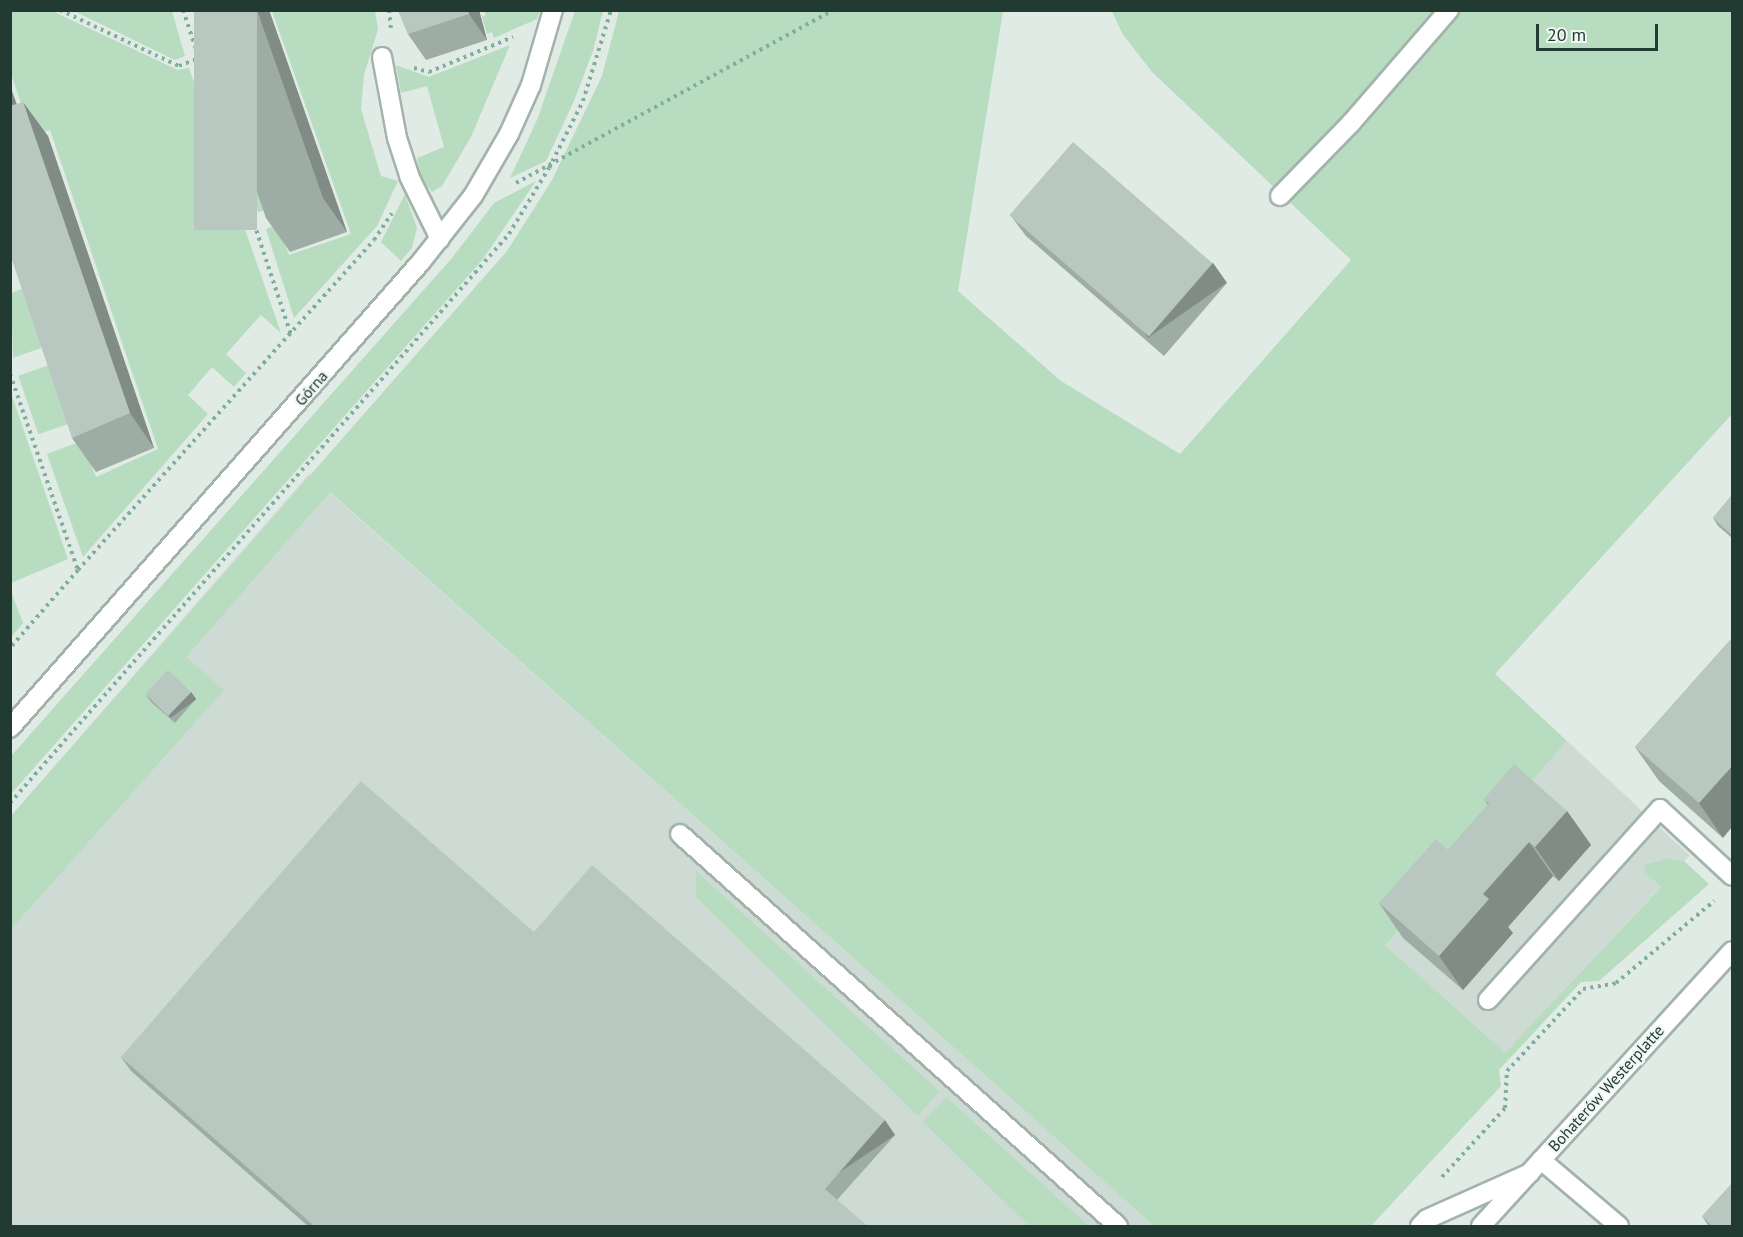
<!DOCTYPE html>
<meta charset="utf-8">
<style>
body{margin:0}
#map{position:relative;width:1743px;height:1237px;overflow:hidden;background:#e0ebe5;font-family:"PT Sans",sans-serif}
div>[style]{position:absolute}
.built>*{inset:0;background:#cedbd4;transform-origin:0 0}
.green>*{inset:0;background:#b8dcbf;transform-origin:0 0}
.path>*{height:4px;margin-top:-2px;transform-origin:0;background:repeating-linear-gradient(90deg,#80ae9c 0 3px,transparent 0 7.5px)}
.roads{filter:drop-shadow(2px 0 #a3b3ac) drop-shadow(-2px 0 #a3b3ac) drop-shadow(0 2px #a3b3ac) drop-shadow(0 -2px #a3b3ac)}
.service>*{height:18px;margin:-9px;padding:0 9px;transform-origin:9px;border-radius:9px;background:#fff}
.minor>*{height:18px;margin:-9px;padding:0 9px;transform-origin:9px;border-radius:9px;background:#fff}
.secondary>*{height:18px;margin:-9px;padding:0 9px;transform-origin:9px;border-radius:9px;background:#fff}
.wall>*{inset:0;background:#9eaca6}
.shaded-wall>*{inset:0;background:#818c87;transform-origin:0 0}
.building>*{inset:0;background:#b8c8c1;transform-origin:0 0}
span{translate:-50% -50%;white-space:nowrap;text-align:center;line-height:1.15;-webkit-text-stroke:4.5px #f0f7f3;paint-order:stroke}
.street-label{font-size:16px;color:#213b32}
.frame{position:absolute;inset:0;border:12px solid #213b32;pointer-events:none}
.scale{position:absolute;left:1536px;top:24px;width:122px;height:27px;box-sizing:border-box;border:3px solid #213b32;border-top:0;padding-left:8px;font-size:18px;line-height:21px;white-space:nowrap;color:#213b32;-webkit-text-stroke:4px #f0f7f3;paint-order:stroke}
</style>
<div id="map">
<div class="built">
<div style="clip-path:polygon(309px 474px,1144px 1217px,1154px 1226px,11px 1226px,11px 816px)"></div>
<div style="left:1567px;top:741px;width:168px;height:273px;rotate:43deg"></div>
</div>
<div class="green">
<div style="clip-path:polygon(11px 10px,52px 11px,178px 70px,189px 68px,281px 333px,261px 315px,226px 354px,246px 373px,234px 387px,212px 367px,188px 395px,208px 414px,83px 557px,47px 454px,82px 441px,96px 477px,158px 449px,50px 130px,32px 135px,11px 74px)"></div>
<div style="clip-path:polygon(74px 11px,172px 11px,185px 56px,175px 60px)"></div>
<div style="clip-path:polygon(272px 11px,375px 11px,378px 29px,364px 75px,361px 109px,381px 176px,398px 181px,377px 226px,294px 318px,266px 229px,277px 225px,289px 255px,351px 234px)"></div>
<div style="clip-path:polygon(484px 11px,484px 10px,540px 11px,537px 19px,494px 38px,492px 32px,487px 34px,482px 17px,486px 15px)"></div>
<div style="clip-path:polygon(575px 11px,603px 11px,593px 51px,574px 101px,546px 161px,510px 178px,537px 120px)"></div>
<div style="clip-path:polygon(619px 11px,1003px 11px,958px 291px,1061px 381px,1180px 454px,1351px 260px,1152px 72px,1122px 33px,1112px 11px,1732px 11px,1732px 414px,1495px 674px,1567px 741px,1385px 945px,1505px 1053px,1661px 887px,1644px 871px,1645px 865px,1666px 859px,1684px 861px,1709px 884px,1599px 981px,1581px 982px,1499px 1070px,1501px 1086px,1371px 1226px,1154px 1226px,330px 492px,186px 657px,224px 690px,11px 929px,11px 816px,507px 251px,552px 180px,602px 76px)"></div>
<div style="clip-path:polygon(510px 45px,471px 137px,442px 186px,432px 192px,421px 178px,417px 158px,444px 147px,427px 86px,401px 93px,396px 65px,429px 77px)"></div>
<div style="left:225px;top:69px;width:63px;height:12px;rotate:72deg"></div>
<div style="left:252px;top:148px;width:63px;height:14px;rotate:72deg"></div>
<div style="clip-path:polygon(536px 181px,483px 259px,11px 794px,11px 756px,452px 258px,494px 203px)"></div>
<div style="clip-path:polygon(405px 194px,417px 228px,412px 248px,401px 261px,381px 242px)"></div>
<div style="clip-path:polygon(32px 285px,52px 344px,13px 358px,11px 293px)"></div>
<div style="left:58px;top:362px;width:62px;height:42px;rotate:71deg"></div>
<div style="clip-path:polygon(11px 393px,68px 559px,11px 583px,10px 583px)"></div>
<div style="clip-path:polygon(10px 589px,23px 623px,11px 637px,10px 637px)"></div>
<div style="clip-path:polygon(696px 871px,939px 1091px,918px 1116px,696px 897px)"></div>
<div style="clip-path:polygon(946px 1097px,1089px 1226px,1029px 1226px,923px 1122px)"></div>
</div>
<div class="path">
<div style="left:60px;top:10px;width:132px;rotate:25.2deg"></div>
<div style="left:179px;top:66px;width:22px;rotate:-22deg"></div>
<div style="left:183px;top:10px;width:342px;rotate:71.6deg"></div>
<div style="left:389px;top:10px;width:18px;rotate:84deg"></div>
<div style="left:414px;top:68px;width:16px;rotate:15deg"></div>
<div style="left:429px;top:72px;width:91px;rotate:-22.6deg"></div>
<div style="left:516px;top:183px;width:361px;rotate:-28.6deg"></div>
<div style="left:10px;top:374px;width:207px;rotate:70.9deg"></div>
<div style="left:78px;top:570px;width:103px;rotate:131.1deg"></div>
<div style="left:78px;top:570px;width:443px;rotate:-48.1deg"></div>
<div style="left:374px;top:240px;width:32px;rotate:-56deg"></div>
<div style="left:10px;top:803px;width:757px;rotate:-48.75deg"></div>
<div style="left:509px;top:234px;width:77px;rotate:-58.8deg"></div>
<div style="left:549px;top:168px;width:75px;rotate:-63.1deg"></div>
<div style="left:583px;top:101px;width:95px;rotate:-72.9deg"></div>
<div style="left:1442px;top:1177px;width:93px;rotate:-47.6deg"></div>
<div style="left:1505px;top:1108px;width:37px;rotate:-87deg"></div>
<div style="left:1507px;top:1071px;width:112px;rotate:-47.2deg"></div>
<div style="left:1583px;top:989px;width:34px;rotate:-10deg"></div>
<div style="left:1616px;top:983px;width:128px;rotate:-39.9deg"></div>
</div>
<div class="roads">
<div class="service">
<div style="left:382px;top:57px;width:82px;rotate:79.5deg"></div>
<div style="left:397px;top:138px;width:40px;rotate:72deg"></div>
<div style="left:409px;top:176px;width:70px;rotate:63.8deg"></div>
<div style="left:1280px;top:196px;width:102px;rotate:-45.8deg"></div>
<div style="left:1351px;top:123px;width:150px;rotate:-49.1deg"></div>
<div style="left:680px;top:834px;width:588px;rotate:41.83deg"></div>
<div style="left:1488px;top:1000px;width:257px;rotate:-48deg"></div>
<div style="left:1660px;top:809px;width:98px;rotate:42.9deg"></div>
<div style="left:1420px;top:1226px;width:10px;rotate:-45deg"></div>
<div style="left:1427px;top:1219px;width:113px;rotate:-24.1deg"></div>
</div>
<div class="minor">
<div style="left:10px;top:728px;width:620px;rotate:-48.6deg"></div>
<div style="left:420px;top:263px;width:85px;rotate:-51.7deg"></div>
<div style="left:473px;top:196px;width:72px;rotate:-59.9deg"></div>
<div style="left:509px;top:134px;width:54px;rotate:-65.8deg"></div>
<div style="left:531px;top:85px;width:78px;rotate:-73.7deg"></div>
<div style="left:1541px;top:1160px;width:102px;rotate:40.2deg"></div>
</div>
<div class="secondary">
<div style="left:1481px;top:1226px;width:372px;rotate:-47.6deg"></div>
</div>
</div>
<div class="wall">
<div style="clip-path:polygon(194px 10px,269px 10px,347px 232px,290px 252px,266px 218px)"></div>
<div style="clip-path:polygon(398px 10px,479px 10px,487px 40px,426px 60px,408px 34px)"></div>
<div style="clip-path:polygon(17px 104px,48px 136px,154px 448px,96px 472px,72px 438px)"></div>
<div style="clip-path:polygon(1011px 216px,1213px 263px,1227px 283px,1164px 356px,1026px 236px)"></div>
<div style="clip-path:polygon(1732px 495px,1732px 538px,1718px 526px,1713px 518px)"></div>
<div style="clip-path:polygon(1732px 638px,1723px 838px,1659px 781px,1635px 747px)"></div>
<div style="clip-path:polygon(191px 692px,196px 699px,175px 723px,151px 702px,146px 695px)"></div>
<div style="clip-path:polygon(1484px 799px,1567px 811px,1591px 845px,1559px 881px,1553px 876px,1508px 927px,1513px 933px,1463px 990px,1403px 938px,1379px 903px,1448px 850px,1488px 805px)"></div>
<div style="clip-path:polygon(534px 932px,895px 1135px,837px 1200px,868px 1227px,309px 1227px,131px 1071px,121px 1057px)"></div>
<div style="clip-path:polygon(1702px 1216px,1732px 1227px,1709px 1227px)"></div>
</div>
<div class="shaded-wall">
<div style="clip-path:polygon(257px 10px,269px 10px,347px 232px,323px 198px)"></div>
<div style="clip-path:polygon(468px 10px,479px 10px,487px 40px,469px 14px)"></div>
<div style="clip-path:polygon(10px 85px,30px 142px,10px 114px)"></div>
<div style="clip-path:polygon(23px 102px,48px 136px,154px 448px,130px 413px)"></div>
<div style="left:1213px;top:263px;width:24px;height:96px;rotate:55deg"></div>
<div style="left:191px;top:692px;width:9px;height:32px;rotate:54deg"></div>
<div style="clip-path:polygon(1732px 766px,1732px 827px,1723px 838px,1699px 803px)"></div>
<div style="clip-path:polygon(1567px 811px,1591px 845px,1559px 881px,1535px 847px)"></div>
<div style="clip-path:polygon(1529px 842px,1553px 876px,1508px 927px,1513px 933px,1463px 990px,1439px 956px,1483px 894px)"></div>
<div style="left:885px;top:1120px;width:18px;height:91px;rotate:56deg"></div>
</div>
<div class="building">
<div style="left:194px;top:10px;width:63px;height:220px"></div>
<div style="clip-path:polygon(398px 10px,468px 10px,469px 14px,408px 34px)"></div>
<div style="clip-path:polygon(23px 102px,130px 413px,72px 438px,10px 254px,10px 106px)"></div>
<div style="left:1073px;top:142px;width:185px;height:97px;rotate:41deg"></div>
<div style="clip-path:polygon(1732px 495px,1732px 535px,1713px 518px)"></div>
<div style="clip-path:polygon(1732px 638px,1732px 766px,1699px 803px,1635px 747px)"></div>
<div style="left:168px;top:670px;width:32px;height:33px;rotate:44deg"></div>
<div style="clip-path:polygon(1514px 764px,1567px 811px,1535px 847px,1529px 842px,1483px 894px,1489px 899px,1439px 956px,1379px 903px,1436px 839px,1448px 850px,1489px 804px,1484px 799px)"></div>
<div style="clip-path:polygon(361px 781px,534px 932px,592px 865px,885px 1120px,825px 1189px,868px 1227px,310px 1227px,312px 1224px,121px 1057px)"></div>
<div style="clip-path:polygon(1732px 1183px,1732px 1227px,1713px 1227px,1702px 1216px)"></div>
</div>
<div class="street-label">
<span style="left:311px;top:388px;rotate:-49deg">Górna</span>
<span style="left:1606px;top:1088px;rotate:-48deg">Bohaterów Westerplatte</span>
</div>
<div class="frame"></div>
<div class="scale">20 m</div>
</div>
